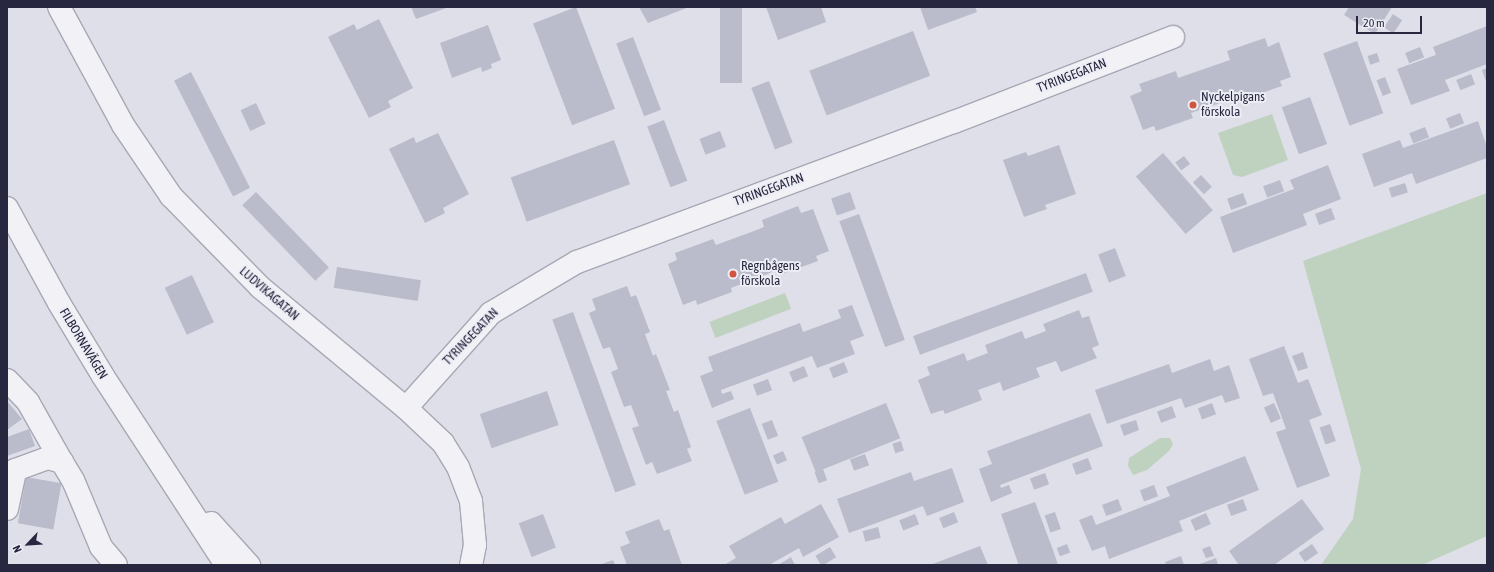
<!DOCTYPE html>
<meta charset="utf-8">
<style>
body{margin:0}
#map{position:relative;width:1494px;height:572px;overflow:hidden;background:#dedfe8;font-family:"Asap Condensed",sans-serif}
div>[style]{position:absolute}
.green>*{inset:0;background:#bfd2bf;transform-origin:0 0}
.building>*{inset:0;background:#bbbccb;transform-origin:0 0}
.roads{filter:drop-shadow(1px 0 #a7a8b5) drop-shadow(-1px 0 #a7a8b5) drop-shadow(0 1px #a7a8b5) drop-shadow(0 -1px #a7a8b5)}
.minor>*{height:22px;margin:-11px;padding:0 11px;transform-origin:11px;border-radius:11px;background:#f1f1f6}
.tertiary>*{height:22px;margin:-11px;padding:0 11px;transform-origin:11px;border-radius:11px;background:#f1f1f6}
.dots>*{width:11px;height:11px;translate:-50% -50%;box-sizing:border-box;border:2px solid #edeef5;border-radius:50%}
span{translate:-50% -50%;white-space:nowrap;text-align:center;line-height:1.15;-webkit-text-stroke:4px #edeef5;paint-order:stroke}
.street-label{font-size:13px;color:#27283f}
.poi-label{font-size:13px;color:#27283f}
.left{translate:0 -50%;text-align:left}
.frame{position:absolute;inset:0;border:8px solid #27283f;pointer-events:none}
.north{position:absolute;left:8px;top:524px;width:40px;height:40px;-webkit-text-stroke:3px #edeef5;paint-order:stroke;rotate:245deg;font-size:11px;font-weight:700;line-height:16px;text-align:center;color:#27283f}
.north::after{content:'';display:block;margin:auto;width:14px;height:18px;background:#27283f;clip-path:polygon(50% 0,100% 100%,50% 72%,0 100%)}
.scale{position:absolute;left:1356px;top:16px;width:66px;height:18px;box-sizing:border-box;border:2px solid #27283f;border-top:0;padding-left:5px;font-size:12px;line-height:14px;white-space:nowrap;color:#27283f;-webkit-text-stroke:3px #edeef5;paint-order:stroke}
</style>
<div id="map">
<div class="green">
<div style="clip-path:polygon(1272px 114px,1288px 160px,1242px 177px,1233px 175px,1218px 133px)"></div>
<div style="clip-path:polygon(1487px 193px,1487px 536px,1422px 565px,1321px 565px,1353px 519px,1361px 469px,1303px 261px)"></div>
<div style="left:785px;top:293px;width:17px;height:81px;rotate:69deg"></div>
<div style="clip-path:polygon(1160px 438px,1170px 438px,1173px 444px,1169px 451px,1147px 470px,1133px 475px,1128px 466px,1129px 458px)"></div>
</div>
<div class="building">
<div style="clip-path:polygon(411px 7px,449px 7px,416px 19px)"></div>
<div style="left:576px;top:7px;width:109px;height:46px;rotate:69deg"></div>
<div style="clip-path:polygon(639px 7px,689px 7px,648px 23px)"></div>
<div style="left:720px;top:7px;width:22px;height:76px"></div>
<div style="clip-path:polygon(766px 7px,821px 7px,826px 22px,778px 40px)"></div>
<div style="clip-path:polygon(920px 7px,975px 7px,977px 12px,928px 30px)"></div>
<div style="clip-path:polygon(1349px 7px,1392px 7px,1375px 34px,1344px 15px)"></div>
<div style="left:1393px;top:14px;width:11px;height:16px;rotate:34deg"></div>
<div style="clip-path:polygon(379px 19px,413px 88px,388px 101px,391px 107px,369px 118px,328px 37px,354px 24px,357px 30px)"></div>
<div style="clip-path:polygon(488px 25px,501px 60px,491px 64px,492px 68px,482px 72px,481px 67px,452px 78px,440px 43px)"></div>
<div style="clip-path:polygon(1487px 26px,1487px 64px,1445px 80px,1450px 91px,1411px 105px,1397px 69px,1436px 55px,1433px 47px)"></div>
<div style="left:913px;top:31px;width:48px;height:111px;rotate:69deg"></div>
<div style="left:633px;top:37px;width:78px;height:18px;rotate:69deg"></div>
<div style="clip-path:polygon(1265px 38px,1268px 47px,1279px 42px,1291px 77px,1280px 81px,1282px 86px,1244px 99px,1243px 95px,1191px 113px,1193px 118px,1156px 131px,1154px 126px,1143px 130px,1130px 96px,1142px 91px,1139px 84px,1176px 71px,1178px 78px,1230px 60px,1227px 51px)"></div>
<div style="left:1357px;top:41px;width:77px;height:36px;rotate:70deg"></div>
<div style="left:1420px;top:47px;width:11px;height:16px;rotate:68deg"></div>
<div style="left:1377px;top:53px;width:9px;height:10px;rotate:72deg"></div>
<div style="clip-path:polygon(1487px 68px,1487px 84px,1482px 70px)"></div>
<div style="left:191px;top:72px;width:130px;height:19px;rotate:63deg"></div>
<div style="left:1471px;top:74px;width:11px;height:16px;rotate:68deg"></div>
<div style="left:1385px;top:77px;width:17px;height:9px;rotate:69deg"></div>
<div style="left:769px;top:81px;width:66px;height:19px;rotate:69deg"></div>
<div style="left:1310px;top:97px;width:50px;height:30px;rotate:70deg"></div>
<div style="left:256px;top:103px;width:23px;height:17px;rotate:65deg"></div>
<div style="left:1460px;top:113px;width:11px;height:15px;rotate:68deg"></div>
<div style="left:664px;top:120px;width:65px;height:18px;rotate:69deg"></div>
<div style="clip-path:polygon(1478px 121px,1487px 147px,1487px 158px,1416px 184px,1412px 173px,1374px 187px,1362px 154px,1400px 140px,1403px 148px)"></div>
<div style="left:1425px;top:127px;width:11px;height:17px;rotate:68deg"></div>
<div style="left:720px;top:131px;width:17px;height:22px;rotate:69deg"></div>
<div style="clip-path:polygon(438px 133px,469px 194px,443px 208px,445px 213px,425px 223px,389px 149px,414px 137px,416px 143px)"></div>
<div style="left:614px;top:140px;width:47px;height:110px;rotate:70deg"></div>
<div style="clip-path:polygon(1059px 145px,1076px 194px,1045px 205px,1047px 209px,1024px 217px,1003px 160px,1026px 152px,1028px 156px)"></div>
<div style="left:1163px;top:153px;width:76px;height:36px;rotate:49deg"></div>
<div style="left:1184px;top:156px;width:10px;height:11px;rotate:53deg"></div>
<div style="clip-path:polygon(1328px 165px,1341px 199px,1303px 214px,1307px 225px,1233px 253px,1220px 217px,1294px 189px,1290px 180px)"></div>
<div style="left:1201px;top:175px;width:16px;height:11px;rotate:47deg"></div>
<div style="left:1280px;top:180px;width:12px;height:18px;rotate:70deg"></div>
<div style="left:1405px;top:183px;width:10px;height:17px;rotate:73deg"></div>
<div style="left:256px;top:192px;width:105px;height:19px;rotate:46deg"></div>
<div style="left:850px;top:192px;width:18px;height:20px;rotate:71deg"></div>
<div style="left:1243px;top:193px;width:12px;height:17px;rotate:70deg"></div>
<div style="clip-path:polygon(798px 206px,801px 213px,813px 209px,829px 251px,816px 256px,818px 261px,782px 274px,780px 269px,731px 288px,732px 292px,697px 305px,696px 300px,683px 305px,668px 264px,677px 260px,675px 253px,713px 239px,716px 245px,754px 231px,764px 227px,762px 220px)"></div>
<div style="left:1331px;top:208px;width:12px;height:17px;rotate:70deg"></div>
<div style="left:859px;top:214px;width:134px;height:21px;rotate:70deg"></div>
<div style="left:1115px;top:248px;width:30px;height:18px;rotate:69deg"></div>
<div style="left:337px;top:267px;width:85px;height:21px;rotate:9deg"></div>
<div style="left:1086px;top:273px;width:20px;height:184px;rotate:70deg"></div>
<div style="left:192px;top:275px;width:52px;height:30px;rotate:65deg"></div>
<div style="clip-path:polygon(627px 286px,631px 297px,636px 295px,650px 332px,645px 334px,653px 356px,656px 354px,670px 390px,666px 391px,674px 412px,678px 410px,691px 447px,687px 449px,692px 461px,657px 474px,652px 462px,646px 465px,632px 428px,639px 426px,631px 405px,624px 407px,611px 372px,618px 369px,610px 347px,603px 349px,589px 313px,596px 310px,592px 299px)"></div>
<div style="clip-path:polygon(852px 305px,864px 336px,850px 341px,855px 354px,817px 368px,812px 356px,721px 390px,722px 394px,731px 391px,734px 399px,712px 408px,700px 376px,713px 371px,708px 357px,800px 323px,803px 332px,841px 318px,838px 310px)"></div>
<div style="clip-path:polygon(1079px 310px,1082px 318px,1089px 316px,1099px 345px,1092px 348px,1097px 358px,1061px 372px,1056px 361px,1036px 368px,1040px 377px,1003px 391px,1000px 382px,978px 390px,982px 400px,945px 414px,943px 410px,931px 414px,918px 380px,930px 375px,927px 367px,964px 353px,967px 361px,988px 353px,985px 345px,1022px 331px,1025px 339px,1046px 331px,1043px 324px)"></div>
<div style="left:573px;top:312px;width:184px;height:22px;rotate:70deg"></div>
<div style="clip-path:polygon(1284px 346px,1298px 383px,1308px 379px,1322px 415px,1309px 420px,1330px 476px,1297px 488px,1276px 432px,1286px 429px,1273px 393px,1263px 396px,1249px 359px)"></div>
<div style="clip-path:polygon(1303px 352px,1308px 368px,1298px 371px,1292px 356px)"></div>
<div style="clip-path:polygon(1210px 359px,1214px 371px,1229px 365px,1240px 398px,1225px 403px,1222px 395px,1185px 408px,1181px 398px,1107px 424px,1095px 390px,1169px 364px,1172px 373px)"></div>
<div style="left:844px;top:362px;width:11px;height:16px;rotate:68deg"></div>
<div style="left:804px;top:366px;width:11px;height:16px;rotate:68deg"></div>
<div style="left:768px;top:379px;width:12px;height:16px;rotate:70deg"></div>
<div style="left:547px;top:391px;width:36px;height:71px;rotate:71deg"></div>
<div style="clip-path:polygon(7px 401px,22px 419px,7px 430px)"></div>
<div style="left:886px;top:403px;width:38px;height:91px;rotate:68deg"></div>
<div style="left:1212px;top:403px;width:12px;height:15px;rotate:70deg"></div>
<div style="left:1274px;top:403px;width:17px;height:11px;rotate:66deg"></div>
<div style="left:1172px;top:406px;width:12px;height:16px;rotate:70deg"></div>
<div style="left:750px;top:408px;width:79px;height:36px;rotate:69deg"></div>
<div style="clip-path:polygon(1090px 413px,1103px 446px,1000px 485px,1001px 488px,1009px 485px,1012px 493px,991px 502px,979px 469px,992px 464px,987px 451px)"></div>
<div style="left:772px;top:420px;width:17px;height:11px;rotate:69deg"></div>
<div style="clip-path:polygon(1136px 420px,1139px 430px,1124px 436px,1120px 425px)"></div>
<div style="left:1330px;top:424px;width:18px;height:11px;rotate:71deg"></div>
<div style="clip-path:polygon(29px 429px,35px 446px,7px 456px,7px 437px)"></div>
<div style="left:901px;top:441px;width:10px;height:9px;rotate:73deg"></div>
<div style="left:783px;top:451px;width:10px;height:11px;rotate:66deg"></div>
<div style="left:865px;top:454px;width:12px;height:16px;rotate:70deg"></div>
<div style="clip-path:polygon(1245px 456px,1259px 490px,1179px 521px,1183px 531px,1109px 559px,1105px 546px,1092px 551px,1079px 520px,1092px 515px,1096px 525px,1170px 496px,1166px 487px)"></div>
<div style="left:1088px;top:458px;width:12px;height:17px;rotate:70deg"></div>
<div style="clip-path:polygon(952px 468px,964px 502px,927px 516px,923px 506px,849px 533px,837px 499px,911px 472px,914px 481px)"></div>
<div style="left:823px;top:469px;width:12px;height:9px;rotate:70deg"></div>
<div style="left:1045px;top:473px;width:12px;height:16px;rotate:70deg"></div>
<div style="left:26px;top:477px;width:36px;height:47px;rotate:10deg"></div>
<div style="left:1154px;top:485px;width:12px;height:15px;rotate:70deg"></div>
<div style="left:1118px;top:499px;width:12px;height:17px;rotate:70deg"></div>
<div style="left:1243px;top:499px;width:12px;height:17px;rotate:70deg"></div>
<div style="clip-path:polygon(1302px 499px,1324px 529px,1274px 565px,1239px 565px,1229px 551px)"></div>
<div style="clip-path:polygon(1035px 502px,1053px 550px,1058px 565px,1019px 565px,1018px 563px,1001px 514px)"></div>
<div style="clip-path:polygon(821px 504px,839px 537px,803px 557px,799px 548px,769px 565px,724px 565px,736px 558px,729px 546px,781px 517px,785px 524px)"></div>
<div style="left:954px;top:512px;width:11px;height:16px;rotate:68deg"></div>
<div style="left:1055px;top:512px;width:18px;height:11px;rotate:71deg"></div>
<div style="left:1206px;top:513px;width:12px;height:17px;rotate:66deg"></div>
<div style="left:543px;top:514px;width:36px;height:26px;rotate:69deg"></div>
<div style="left:915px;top:514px;width:11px;height:17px;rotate:68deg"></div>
<div style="clip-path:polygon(659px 519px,664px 531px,669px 529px,682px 565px,627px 565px,620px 547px,630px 543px,625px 532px)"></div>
<div style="left:878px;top:527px;width:11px;height:16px;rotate:75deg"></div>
<div style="left:1067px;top:544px;width:9px;height:11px;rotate:69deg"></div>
<div style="left:1312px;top:544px;width:11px;height:16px;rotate:56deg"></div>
<div style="clip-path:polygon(980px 546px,988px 565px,930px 565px)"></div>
<div style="clip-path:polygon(1210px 546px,1214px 556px,1206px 558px,1202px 549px)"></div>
<div style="left:830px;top:547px;width:12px;height:17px;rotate:59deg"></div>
<div style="clip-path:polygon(1181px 556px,1184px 565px,1166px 565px,1165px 562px)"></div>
<div style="clip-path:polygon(791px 557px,795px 565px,778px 565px)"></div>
<div style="clip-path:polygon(1216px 558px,1218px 565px,1197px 565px)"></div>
<div style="clip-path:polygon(613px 560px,615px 565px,599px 565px)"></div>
</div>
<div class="roads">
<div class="minor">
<div style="left:59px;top:7px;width:134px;rotate:61.5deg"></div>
<div style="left:123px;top:125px;width:86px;rotate:55.9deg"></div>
<div style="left:171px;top:196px;width:127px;rotate:45.6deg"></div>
<div style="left:260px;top:287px;width:190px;rotate:39.7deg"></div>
<div style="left:406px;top:408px;width:51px;rotate:43.4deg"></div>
<div style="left:443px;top:443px;width:28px;rotate:58deg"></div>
<div style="left:458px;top:467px;width:36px;rotate:69deg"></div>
<div style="left:471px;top:501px;width:44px;rotate:84.8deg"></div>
<div style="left:475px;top:545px;width:20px;rotate:101deg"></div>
<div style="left:7px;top:380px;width:30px;rotate:46deg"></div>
<div style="left:28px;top:402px;width:69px;rotate:60.5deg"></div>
<div style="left:406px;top:408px;width:127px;rotate:-48.2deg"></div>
<div style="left:491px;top:313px;width:100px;rotate:-30.7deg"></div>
<div style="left:577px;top:262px;width:402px;rotate:-20.4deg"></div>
<div style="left:954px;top:122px;width:235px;rotate:-21.2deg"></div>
<div style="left:7px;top:509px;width:40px;rotate:-78deg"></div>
<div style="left:15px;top:470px;width:35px;rotate:-20deg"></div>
<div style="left:48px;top:458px;width:15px;rotate:16deg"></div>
<div style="left:62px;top:462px;width:21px;rotate:59deg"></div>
<div style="left:73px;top:480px;width:73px;rotate:67.3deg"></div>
<div style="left:101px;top:547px;width:23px;rotate:50deg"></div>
</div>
<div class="tertiary">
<div style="left:7px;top:208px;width:108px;rotate:61.3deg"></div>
<div style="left:59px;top:303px;width:85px;rotate:58.9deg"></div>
<div style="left:103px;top:376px;width:225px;rotate:56.9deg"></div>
<div style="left:211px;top:523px;width:57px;rotate:47.9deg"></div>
</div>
</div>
<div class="dots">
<div style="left:1193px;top:105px;background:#d1543f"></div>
<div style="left:733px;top:274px;background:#d1543f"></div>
</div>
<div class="street-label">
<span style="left:1072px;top:76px;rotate:-21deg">TYRINGEGATAN</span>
<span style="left:769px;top:190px;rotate:-20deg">TYRINGEGATAN</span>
<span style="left:269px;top:294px;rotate:41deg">LUDVIKAGATAN</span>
<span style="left:471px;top:337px;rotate:-46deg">TYRINGEGATAN</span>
<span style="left:83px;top:344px;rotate:59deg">FILBORNAVÄGEN</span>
</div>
<div class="poi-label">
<span class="left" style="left:1201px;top:105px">Nyckelpigans<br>förskola</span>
<span class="left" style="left:741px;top:274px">Regnbågens<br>förskola</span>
</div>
<div class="frame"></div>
<div class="north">N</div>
<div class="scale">20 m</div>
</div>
